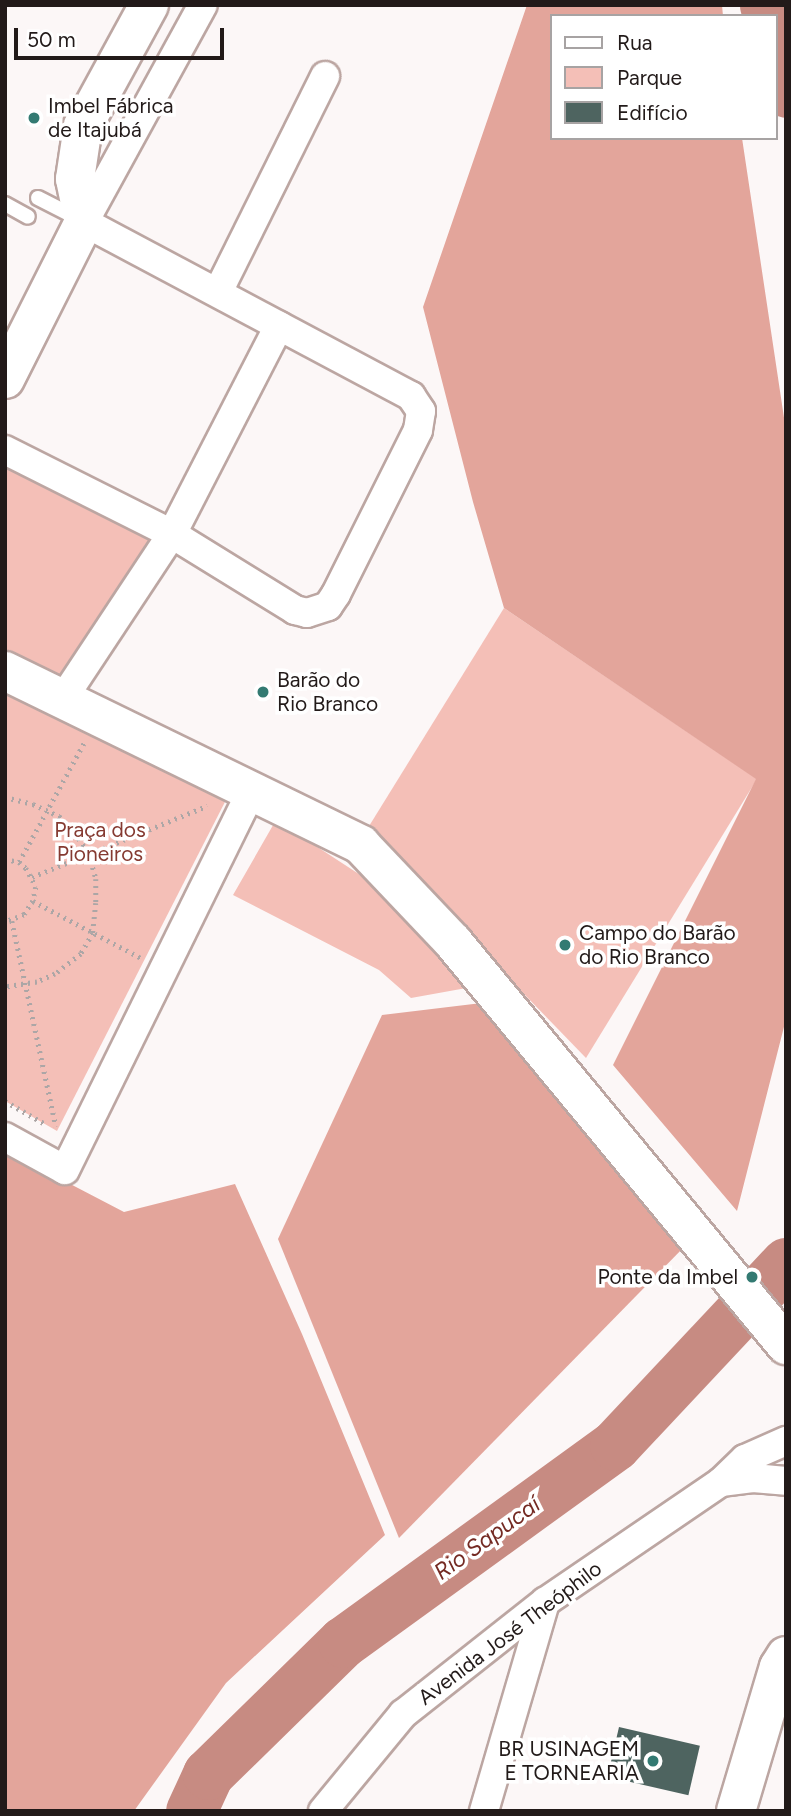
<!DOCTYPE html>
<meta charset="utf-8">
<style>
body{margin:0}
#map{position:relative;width:791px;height:1816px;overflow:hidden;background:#fcf7f7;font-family:Figtree,sans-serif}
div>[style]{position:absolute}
.green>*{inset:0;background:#f4bfb7}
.forest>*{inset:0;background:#e3a59b}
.river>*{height:51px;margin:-25.5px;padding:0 25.5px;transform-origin:25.5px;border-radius:25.5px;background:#c78b82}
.building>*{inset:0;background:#4e6460;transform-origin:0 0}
.path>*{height:4.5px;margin-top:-2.25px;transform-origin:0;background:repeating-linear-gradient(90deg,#aca6a6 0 2px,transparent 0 7px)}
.roads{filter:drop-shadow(2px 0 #bca6a2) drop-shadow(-2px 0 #bca6a2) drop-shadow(0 2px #bca6a2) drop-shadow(0 -2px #bca6a2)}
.lane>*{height:14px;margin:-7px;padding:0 7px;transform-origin:7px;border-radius:7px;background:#fff}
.street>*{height:28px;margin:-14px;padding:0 14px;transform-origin:14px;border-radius:14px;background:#fff}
.secondary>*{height:38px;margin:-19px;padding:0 19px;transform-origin:19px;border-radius:19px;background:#fff}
.primary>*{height:38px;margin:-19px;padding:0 19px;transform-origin:19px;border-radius:19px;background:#fff}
.highway>*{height:38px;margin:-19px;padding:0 19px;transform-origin:19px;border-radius:19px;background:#fff}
.dots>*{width:19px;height:19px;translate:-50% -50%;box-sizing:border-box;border:4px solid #fff;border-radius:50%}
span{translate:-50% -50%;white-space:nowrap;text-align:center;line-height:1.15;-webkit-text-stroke:7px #fff;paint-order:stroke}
.poi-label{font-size:21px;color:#221a19}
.left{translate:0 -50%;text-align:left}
.right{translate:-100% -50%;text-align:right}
.park-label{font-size:21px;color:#853a31}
.street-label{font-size:21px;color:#221a19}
.water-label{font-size:23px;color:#742a23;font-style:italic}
.frame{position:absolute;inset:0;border:7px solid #221a19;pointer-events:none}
.legend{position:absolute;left:550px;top:14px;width:228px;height:126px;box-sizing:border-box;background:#fff;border:2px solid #a7a3a3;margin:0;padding:9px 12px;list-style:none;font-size:21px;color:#221a19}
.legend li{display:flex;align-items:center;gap:14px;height:35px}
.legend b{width:35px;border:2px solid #a7a3a3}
.scale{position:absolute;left:14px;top:28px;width:210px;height:32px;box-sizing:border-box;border:4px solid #221a19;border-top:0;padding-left:9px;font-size:21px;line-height:24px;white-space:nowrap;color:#221a19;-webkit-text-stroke:5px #fff;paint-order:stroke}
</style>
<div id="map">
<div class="green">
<div style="clip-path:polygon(5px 461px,165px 544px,58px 688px,5px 658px)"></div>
<div style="clip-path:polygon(504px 608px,757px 779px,586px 1058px,366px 831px)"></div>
<div style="clip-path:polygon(5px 686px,227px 798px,57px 1131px,5px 1101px)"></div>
<div style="clip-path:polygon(276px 820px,388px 893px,472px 987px,411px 998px,379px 970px,233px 895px)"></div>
</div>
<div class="forest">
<div style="clip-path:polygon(527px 5px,722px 5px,723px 16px,551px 16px,551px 138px,742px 138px,786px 431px,786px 1019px,737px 1211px,613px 1065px,756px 779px,504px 608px,473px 502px,423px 307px)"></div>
<div style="clip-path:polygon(490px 1002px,686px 1245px,399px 1538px,278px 1239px,382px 1015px)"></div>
<div style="clip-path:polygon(5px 1150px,124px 1212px,235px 1184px,302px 1334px,385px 1535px,226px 1683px,134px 1811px,5px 1811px)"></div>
</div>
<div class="river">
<div style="left:765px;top:5px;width:11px;rotate:75deg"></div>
<div style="left:775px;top:48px;width:45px;rotate:76deg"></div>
<div style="left:191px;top:1811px;width:41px;rotate:-65.3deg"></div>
<div style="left:208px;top:1774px;width:189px;rotate:-44.4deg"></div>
<div style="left:343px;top:1642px;width:336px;rotate:-35.9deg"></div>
<div style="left:615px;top:1445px;width:250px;rotate:-46.8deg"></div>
</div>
<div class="building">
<div style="left:619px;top:1727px;width:83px;height:51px;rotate:13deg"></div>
</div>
<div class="path">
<div style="left:5px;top:797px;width:29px;rotate:14deg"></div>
<div style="left:33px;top:804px;width:29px;rotate:25deg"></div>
<div style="left:59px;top:816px;width:16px;rotate:43deg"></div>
<div style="left:71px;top:827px;width:32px;rotate:56deg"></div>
<div style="left:89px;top:854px;width:26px;rotate:74deg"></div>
<div style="left:96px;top:879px;width:24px;rotate:90deg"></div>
<div style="left:96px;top:903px;width:30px;rotate:96deg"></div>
<div style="left:93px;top:933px;width:24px;rotate:120deg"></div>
<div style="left:81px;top:954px;width:33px;rotate:142deg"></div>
<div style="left:55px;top:974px;width:20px;rotate:156deg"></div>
<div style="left:37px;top:982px;width:32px;rotate:171deg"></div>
<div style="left:5px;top:859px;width:14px;rotate:12deg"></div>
<div style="left:19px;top:862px;width:9px;rotate:41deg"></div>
<div style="left:26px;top:868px;width:21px;rotate:62deg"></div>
<div style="left:36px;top:887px;width:14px;rotate:102deg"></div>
<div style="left:33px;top:901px;width:17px;rotate:123deg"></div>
<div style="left:24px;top:915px;width:20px;rotate:160deg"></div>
<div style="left:19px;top:862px;width:136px;rotate:-61.4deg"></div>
<div style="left:32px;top:877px;width:189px;rotate:-22.1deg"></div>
<div style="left:33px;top:901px;width:122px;rotate:27.8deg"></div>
<div style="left:12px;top:921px;width:210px;rotate:77.9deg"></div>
<div style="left:5px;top:1101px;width:48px;rotate:29.7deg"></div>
</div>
<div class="roads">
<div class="lane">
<div style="left:38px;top:198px;width:44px;rotate:27.1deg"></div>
<div style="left:5px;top:204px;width:26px;rotate:29deg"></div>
</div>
<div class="street">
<div style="left:218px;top:292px;width:241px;rotate:-63.6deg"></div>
<div style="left:5px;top:450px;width:187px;rotate:26.7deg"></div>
<div style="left:172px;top:534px;width:145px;rotate:31.7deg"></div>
<div style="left:295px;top:610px;width:12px;rotate:14deg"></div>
<div style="left:307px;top:613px;width:22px;rotate:-18deg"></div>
<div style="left:328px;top:606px;width:14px;rotate:-56deg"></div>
<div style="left:336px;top:594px;width:183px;rotate:-63.4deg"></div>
<div style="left:418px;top:430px;width:19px;rotate:-81deg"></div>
<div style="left:421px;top:411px;width:18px;rotate:-124deg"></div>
<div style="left:411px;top:396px;width:370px;rotate:-152deg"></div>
<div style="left:84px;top:222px;width:247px;rotate:-61.3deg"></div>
<div style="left:62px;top:700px;width:199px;rotate:-56.5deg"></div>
<div style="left:172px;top:534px;width:234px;rotate:-62.8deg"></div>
<div style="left:5px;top:1137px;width:68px;rotate:28.8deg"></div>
<div style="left:65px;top:1170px;width:421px;rotate:-63.8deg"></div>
<div style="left:721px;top:1482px;width:32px;rotate:-7deg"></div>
<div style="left:753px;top:1478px;width:33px;rotate:5deg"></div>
<div style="left:323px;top:1811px;width:126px;rotate:-50.5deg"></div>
<div style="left:403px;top:1714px;width:181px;rotate:-38.3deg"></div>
<div style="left:545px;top:1602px;width:213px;rotate:-34.3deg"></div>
<div style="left:721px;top:1482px;width:33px;rotate:-44deg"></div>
<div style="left:745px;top:1459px;width:45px;rotate:-23.7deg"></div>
<div style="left:484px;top:1811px;width:218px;rotate:-73.7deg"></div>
</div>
<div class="secondary">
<div style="left:5px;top:379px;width:176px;rotate:-63.3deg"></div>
<div style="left:84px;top:222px;width:44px;rotate:-101.8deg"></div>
<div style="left:75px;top:179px;width:54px;rotate:-81.4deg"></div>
<div style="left:83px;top:126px;width:138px;rotate:-61.4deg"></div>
</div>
<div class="primary">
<div style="left:5px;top:671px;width:396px;rotate:26deg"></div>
<div style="left:361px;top:845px;width:134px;rotate:46.5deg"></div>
<div style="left:453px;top:942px;width:523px;rotate:50.43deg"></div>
</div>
<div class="highway">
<div style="left:736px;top:1811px;width:150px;rotate:-73.4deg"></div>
<div style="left:779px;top:1667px;width:13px;rotate:-58deg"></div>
</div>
</div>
<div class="dots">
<div style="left:34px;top:118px;background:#337a72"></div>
<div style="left:263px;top:692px;background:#337a72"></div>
<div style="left:565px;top:945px;background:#337a72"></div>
<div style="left:752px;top:1277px;background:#337a72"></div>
<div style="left:653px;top:1761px;background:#337a72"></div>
</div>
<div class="poi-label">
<span class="left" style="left:48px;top:118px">Imbel Fábrica<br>de Itajubá</span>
<span class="left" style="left:277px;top:692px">Barão do<br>Rio Branco</span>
<span class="left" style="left:579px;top:945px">Campo do Barão<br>do Rio Branco</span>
<span class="right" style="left:738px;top:1277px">Ponte da Imbel</span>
<span class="right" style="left:639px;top:1761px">BR USINAGEM<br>E TORNEARIA</span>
</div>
<div class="park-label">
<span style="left:100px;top:842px">Praça dos<br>Pioneiros</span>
</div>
<div class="street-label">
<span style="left:510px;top:1633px;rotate:-37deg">Avenida José Theóphilo</span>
</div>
<div class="water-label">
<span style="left:487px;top:1538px;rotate:-36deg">Rio Sapucaí</span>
</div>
<div class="frame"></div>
<ul class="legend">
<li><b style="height:9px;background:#fff"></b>Rua</li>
<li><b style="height:19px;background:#f4bfb7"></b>Parque</li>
<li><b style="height:19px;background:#4e6460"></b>Edifício</li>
</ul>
<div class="scale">50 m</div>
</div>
